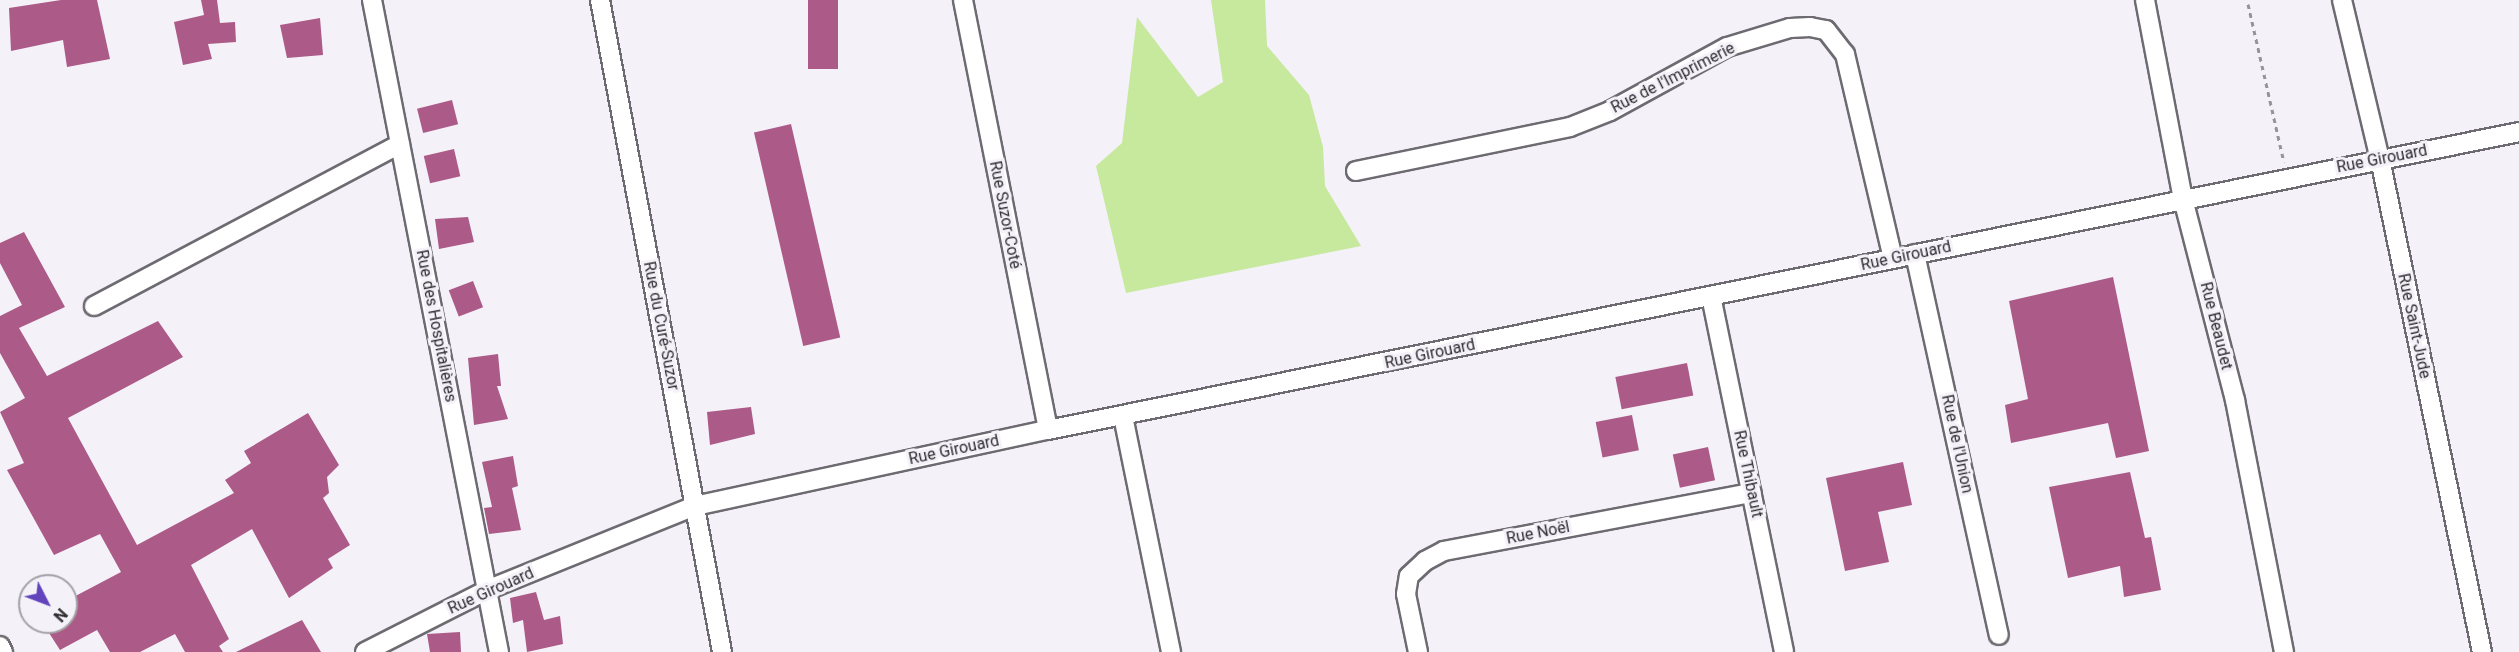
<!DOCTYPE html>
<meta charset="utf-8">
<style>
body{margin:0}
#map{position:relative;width:2519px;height:652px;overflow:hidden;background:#f4f1f8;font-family:Roboto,sans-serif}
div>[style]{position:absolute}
.green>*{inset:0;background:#c6e99d}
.building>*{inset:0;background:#ac5a88;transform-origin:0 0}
.path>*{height:3px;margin-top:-1.5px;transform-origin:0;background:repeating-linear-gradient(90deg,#959398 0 4.5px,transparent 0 9px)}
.roads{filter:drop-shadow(2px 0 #6d6b71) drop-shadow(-2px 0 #6d6b71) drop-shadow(0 2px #6d6b71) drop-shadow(0 -2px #6d6b71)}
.minor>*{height:18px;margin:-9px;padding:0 9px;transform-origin:9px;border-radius:9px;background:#fff}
span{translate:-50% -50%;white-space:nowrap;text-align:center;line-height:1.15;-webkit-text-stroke:6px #f4f1f8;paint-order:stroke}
.street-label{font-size:16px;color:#2e2d30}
.north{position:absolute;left:18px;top:574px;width:60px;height:60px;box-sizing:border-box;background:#f4f1f8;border:2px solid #a5a3a8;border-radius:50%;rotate:132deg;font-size:16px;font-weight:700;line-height:24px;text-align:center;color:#2e2d30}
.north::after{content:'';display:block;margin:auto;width:21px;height:27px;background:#6143bb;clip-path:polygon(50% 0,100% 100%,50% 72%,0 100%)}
</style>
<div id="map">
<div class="green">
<div style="clip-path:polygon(1211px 0,1265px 0,1267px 46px,1309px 95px,1323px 147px,1325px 186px,1361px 246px,1126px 293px,1096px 166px,1122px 143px,1137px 17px,1198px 97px,1223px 82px)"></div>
</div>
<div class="building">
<div style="clip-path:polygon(61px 0,97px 0,110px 59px,67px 67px,63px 40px,11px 51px,9px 8px)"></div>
<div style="clip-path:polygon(201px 0,217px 0,220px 23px,235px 22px,236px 42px,208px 44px,212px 59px,183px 65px,174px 22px,204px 15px)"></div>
<div style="left:808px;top:0;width:30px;height:69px"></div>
<div style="clip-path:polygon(320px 18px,323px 55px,287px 58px,280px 25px)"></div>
<div style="left:452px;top:100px;width:25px;height:36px;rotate:76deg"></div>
<div style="left:791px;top:124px;width:219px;height:38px;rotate:77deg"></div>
<div style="left:454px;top:149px;width:28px;height:31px;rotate:77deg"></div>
<div style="clip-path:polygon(468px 217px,474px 242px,439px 249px,435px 219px)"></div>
<div style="clip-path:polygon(24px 232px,65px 307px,19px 328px,47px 376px,158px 321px,183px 357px,68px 418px,137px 545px,234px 493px,225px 480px,251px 463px,244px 451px,308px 413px,339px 465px,327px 477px,329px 493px,323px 498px,350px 545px,328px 559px,333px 568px,289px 598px,252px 529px,191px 565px,229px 639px,219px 646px,223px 652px,185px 652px,175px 634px,140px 652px,110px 652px,97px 630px,60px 650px,42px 622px,66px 622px,66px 601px,121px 572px,100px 534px,54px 555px,7px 470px,24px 463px,0 412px,25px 398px,0 353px,0 316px,22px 305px,0 263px,0 243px)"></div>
<div style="clip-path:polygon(2113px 277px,2149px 451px,2116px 458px,2108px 423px,2011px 443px,2005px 405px,2028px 399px,2009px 301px)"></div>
<div style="left:473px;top:281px;width:28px;height:26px;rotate:69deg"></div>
<div style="clip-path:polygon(498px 354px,501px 386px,497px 386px,508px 419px,474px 425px,468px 358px)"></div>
<div style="left:1687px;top:363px;width:33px;height:73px;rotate:79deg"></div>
<div style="clip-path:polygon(751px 407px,755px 434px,710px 445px,707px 412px)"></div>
<div style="left:1632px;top:415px;width:36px;height:37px;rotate:79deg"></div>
<div style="left:1708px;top:447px;width:34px;height:36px;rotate:78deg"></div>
<div style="clip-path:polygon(513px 456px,518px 486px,512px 488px,521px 530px,489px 534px,484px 508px,492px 507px,482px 462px)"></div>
<div style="clip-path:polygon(1903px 462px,1912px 505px,1878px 512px,1889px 562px,1845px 571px,1826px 478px)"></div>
<div style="clip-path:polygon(2130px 472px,2145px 538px,2151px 537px,2161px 590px,2124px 597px,2120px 566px,2068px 578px,2049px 487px)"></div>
<div style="clip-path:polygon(536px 592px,544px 620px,560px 616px,563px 644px,527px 652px,523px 620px,513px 623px,510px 598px)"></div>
<div style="clip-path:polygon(302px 620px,321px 652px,236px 652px)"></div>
<div style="clip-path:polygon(460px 632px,461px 652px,430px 652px,427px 634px)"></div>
</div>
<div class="path">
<div style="left:2248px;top:4px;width:162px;rotate:77.2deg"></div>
</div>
<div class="roads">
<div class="minor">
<div style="left:372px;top:0;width:664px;rotate:78.98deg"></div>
<div style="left:600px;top:0;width:663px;rotate:79.4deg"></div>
<div style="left:963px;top:0;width:438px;rotate:78.8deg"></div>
<div style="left:2145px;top:0;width:203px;rotate:79.2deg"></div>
<div style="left:2183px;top:199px;width:208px;rotate:75.5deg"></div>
<div style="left:2235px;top:400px;width:257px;rotate:79deg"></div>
<div style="left:2342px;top:0;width:163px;rotate:76.6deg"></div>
<div style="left:2380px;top:159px;width:503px;rotate:78.31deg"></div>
<div style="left:1356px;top:171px;width:218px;rotate:-11.6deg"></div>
<div style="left:1570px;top:127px;width:43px;rotate:-21.8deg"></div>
<div style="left:1610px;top:111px;width:133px;rotate:-28.7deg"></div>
<div style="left:1727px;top:47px;width:66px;rotate:-16.8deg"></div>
<div style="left:1790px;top:28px;width:20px;rotate:-3deg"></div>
<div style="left:1810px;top:27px;width:16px;rotate:11deg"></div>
<div style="left:1826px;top:30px;width:31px;rotate:52deg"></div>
<div style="left:1845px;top:54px;width:210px;rotate:76.8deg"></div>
<div style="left:1915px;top:254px;width:390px;rotate:77.6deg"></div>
<div style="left:1711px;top:296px;width:363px;rotate:78.4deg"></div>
<div style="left:94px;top:306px;width:346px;rotate:-27.9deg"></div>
<div style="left:1123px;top:416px;width:241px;rotate:78.5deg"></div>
<div style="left:0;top:646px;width:7px;rotate:63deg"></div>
<div style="left:365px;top:652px;width:137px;rotate:-26.9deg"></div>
<div style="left:487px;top:590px;width:224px;rotate:-22deg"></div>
<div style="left:695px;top:506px;width:361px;rotate:-12.2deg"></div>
<div style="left:1048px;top:430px;width:1501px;rotate:-11.45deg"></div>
<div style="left:1418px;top:652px;width:59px;rotate:-101.7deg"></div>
<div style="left:1406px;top:594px;width:18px;rotate:-81deg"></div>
<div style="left:1409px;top:576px;width:22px;rotate:-43deg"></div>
<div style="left:1425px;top:561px;width:21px;rotate:-28deg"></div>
<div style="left:1444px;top:551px;width:313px;rotate:-10.7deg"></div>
</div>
</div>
<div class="street-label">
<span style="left:1673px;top:78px;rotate:-27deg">Rue de l'Imprimerie</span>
<span style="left:2382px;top:159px;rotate:-11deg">Rue Girouard</span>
<span style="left:1005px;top:215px;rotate:79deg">Rue Suzor-Coté</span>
<span style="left:1906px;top:256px;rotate:-12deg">Rue Girouard</span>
<span style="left:436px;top:326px;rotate:79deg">Rue des Hospitalières</span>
<span style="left:661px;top:326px;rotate:79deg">Rue du Curé-Suzor</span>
<span style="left:2216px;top:326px;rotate:76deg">Rue Beaudet</span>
<span style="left:2414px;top:326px;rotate:78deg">Rue Saint-Jude</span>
<span style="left:1430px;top:354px;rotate:-12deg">Rue Girouard</span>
<span style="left:1957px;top:444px;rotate:78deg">Rue de l'Union</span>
<span style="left:954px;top:450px;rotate:-12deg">Rue Girouard</span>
<span style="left:1748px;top:474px;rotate:78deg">Rue Thibault</span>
<span style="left:1538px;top:533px;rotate:-11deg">Rue Noël</span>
<span style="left:491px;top:591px;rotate:-24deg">Rue Girouard</span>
</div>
<div class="north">N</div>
</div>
